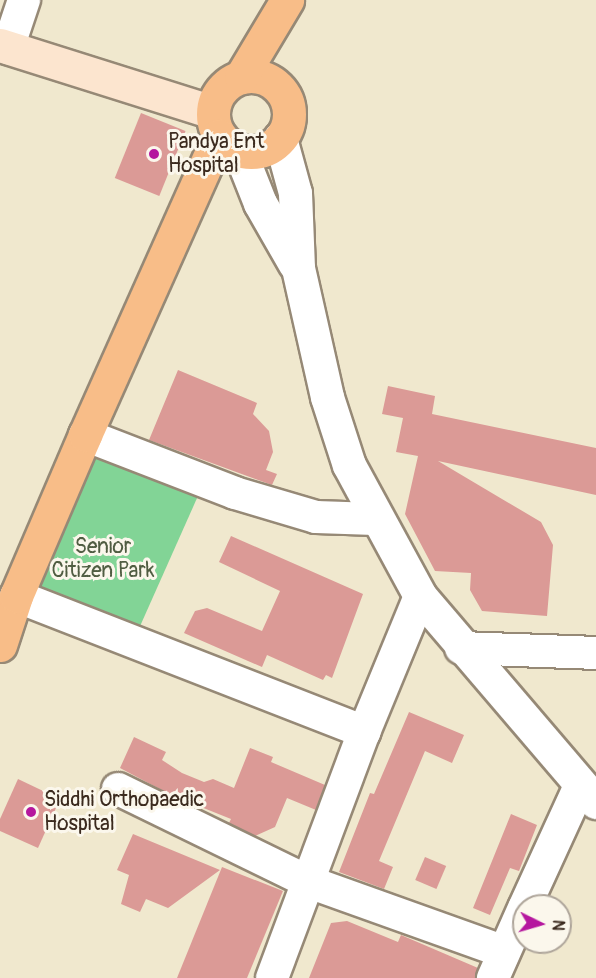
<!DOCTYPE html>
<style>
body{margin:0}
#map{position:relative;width:596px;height:978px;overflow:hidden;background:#f0e8ce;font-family:Pangolin,sans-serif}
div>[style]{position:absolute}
.green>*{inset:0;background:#82d496;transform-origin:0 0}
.building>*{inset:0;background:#db9a96;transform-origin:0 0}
.roads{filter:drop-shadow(2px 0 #968976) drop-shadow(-2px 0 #968976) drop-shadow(0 2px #968976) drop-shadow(0 -2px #968976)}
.minor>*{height:32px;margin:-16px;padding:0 16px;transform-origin:16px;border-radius:16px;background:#fff}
.tertiary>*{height:33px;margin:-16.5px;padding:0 16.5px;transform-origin:16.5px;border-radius:16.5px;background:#fff}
.secondary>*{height:33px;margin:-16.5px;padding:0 16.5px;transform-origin:16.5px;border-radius:16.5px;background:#fce5cf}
.primary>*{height:33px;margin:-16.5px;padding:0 16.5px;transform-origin:16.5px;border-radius:16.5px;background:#f8bd88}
.primary>.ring{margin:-16.5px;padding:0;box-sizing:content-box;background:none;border:33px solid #f8bd88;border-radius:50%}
.dots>*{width:16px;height:16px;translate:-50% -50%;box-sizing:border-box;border:3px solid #fbf7ec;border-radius:50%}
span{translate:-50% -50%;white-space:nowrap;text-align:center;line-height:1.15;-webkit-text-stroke:6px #fbf7ec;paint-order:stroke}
.poi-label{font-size:21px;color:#3b2a1e}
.left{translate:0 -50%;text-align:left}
.park-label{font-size:21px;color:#505d42}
.north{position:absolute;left:512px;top:894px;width:60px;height:60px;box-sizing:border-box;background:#fbf7ec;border:2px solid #aea59a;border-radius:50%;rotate:95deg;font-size:16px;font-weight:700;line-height:24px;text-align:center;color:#3b2a1e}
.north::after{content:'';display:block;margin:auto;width:21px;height:27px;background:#b5179e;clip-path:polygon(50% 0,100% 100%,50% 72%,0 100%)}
</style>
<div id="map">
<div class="green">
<div style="left:85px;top:435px;width:128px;height:175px;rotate:24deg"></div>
</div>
<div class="building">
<div style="left:141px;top:113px;width:48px;height:70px;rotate:22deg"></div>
<div style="clip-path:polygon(178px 370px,257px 403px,253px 414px,269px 431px,273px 452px,266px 470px,277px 474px,272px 485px,149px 440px)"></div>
<div style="clip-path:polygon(388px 386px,435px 396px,432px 414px,596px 448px,596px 495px,438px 461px,541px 522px,553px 545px,547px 616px,482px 611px,470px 590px,471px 573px,435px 571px,405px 514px,418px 456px,396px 452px,403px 418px,382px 414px)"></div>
<div style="clip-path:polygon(231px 536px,363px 594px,332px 678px,326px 675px,323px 680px,267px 655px,262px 667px,184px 633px,195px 611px,207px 608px,262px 631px,280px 591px,219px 562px)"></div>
<div style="clip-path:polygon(409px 712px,464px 735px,452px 763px,425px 751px,379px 861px,393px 867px,384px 889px,339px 872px,370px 793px,374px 794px)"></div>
<div style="clip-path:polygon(134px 737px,166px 752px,162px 760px,182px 773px,204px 782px,213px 779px,234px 788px,250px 748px,273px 757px,271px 762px,325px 785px,316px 810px,287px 798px,275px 827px,255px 836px,229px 823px,231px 819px,171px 795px,120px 768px)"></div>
<div style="clip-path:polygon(18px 779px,60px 799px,38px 848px,0 831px,0 819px)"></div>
<div style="clip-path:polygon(511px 814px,537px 825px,519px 871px,510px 868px,490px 915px,473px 908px)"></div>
<div style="clip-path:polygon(133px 834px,220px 870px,168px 908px,146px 899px,140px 912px,121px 904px,129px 875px,117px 870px)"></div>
<div style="left:425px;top:857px;width:23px;height:25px;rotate:23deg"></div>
<div style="clip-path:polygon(222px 867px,283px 891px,247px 978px,177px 978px)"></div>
<div style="clip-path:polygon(347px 921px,398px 942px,401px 935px,478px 968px,475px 978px,309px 978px,331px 923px)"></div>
</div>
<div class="roads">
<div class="minor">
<div style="left:8px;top:48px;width:51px;rotate:-71.6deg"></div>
<div style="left:85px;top:435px;width:161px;rotate:21.1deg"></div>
<div style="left:235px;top:493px;width:84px;rotate:16.5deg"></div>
<div style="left:316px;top:517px;width:59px;rotate:1.9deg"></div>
<div style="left:16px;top:596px;width:374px;rotate:21.3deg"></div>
<div style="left:461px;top:648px;width:135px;rotate:2.1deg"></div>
<div style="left:118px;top:789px;width:212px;rotate:26deg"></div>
<div style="left:309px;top:882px;width:207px;rotate:19.7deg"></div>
<div style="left:525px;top:906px;width:132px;rotate:-65.4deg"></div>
<div style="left:272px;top:978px;width:263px;rotate:-69.5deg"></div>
<div style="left:364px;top:732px;width:147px;rotate:-67.6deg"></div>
<div style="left:493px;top:978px;width:77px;rotate:-66.1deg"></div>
</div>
<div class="tertiary">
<div style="left:280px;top:138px;width:57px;rotate:74.7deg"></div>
<div style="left:295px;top:193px;width:75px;rotate:87.7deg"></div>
<div style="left:298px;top:268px;width:132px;rotate:77.3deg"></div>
<div style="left:327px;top:397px;width:71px;rotate:72.1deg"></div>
<div style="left:349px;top:465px;width:149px;rotate:61.5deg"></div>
<div style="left:420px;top:596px;width:271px;rotate:49.5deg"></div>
<div style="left:239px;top:150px;width:57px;rotate:68.4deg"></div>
<div style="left:260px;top:203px;width:70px;rotate:60.2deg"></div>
</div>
<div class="secondary">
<div style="left:0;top:45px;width:223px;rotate:17.5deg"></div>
</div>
<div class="primary">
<div class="ring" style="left:213px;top:76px;width:43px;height:43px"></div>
<div style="left:241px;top:77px;width:90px;rotate:-59.1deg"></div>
<div style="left:0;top:645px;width:52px;rotate:-71.9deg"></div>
<div style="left:16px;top:596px;width:175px;rotate:-66.8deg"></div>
<div style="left:85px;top:435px;width:328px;rotate:-65.9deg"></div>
</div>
</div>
<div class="dots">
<div style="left:154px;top:154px;background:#b5179e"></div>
<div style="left:31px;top:812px;background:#b5179e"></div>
</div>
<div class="poi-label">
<span class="left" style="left:168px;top:154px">Pandya Ent<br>Hospital</span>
<span class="left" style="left:44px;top:812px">Siddhi Orthopaedic<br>Hospital</span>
</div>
<div class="park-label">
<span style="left:103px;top:559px">Senior<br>Citizen Park</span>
</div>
<div class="north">N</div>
</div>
